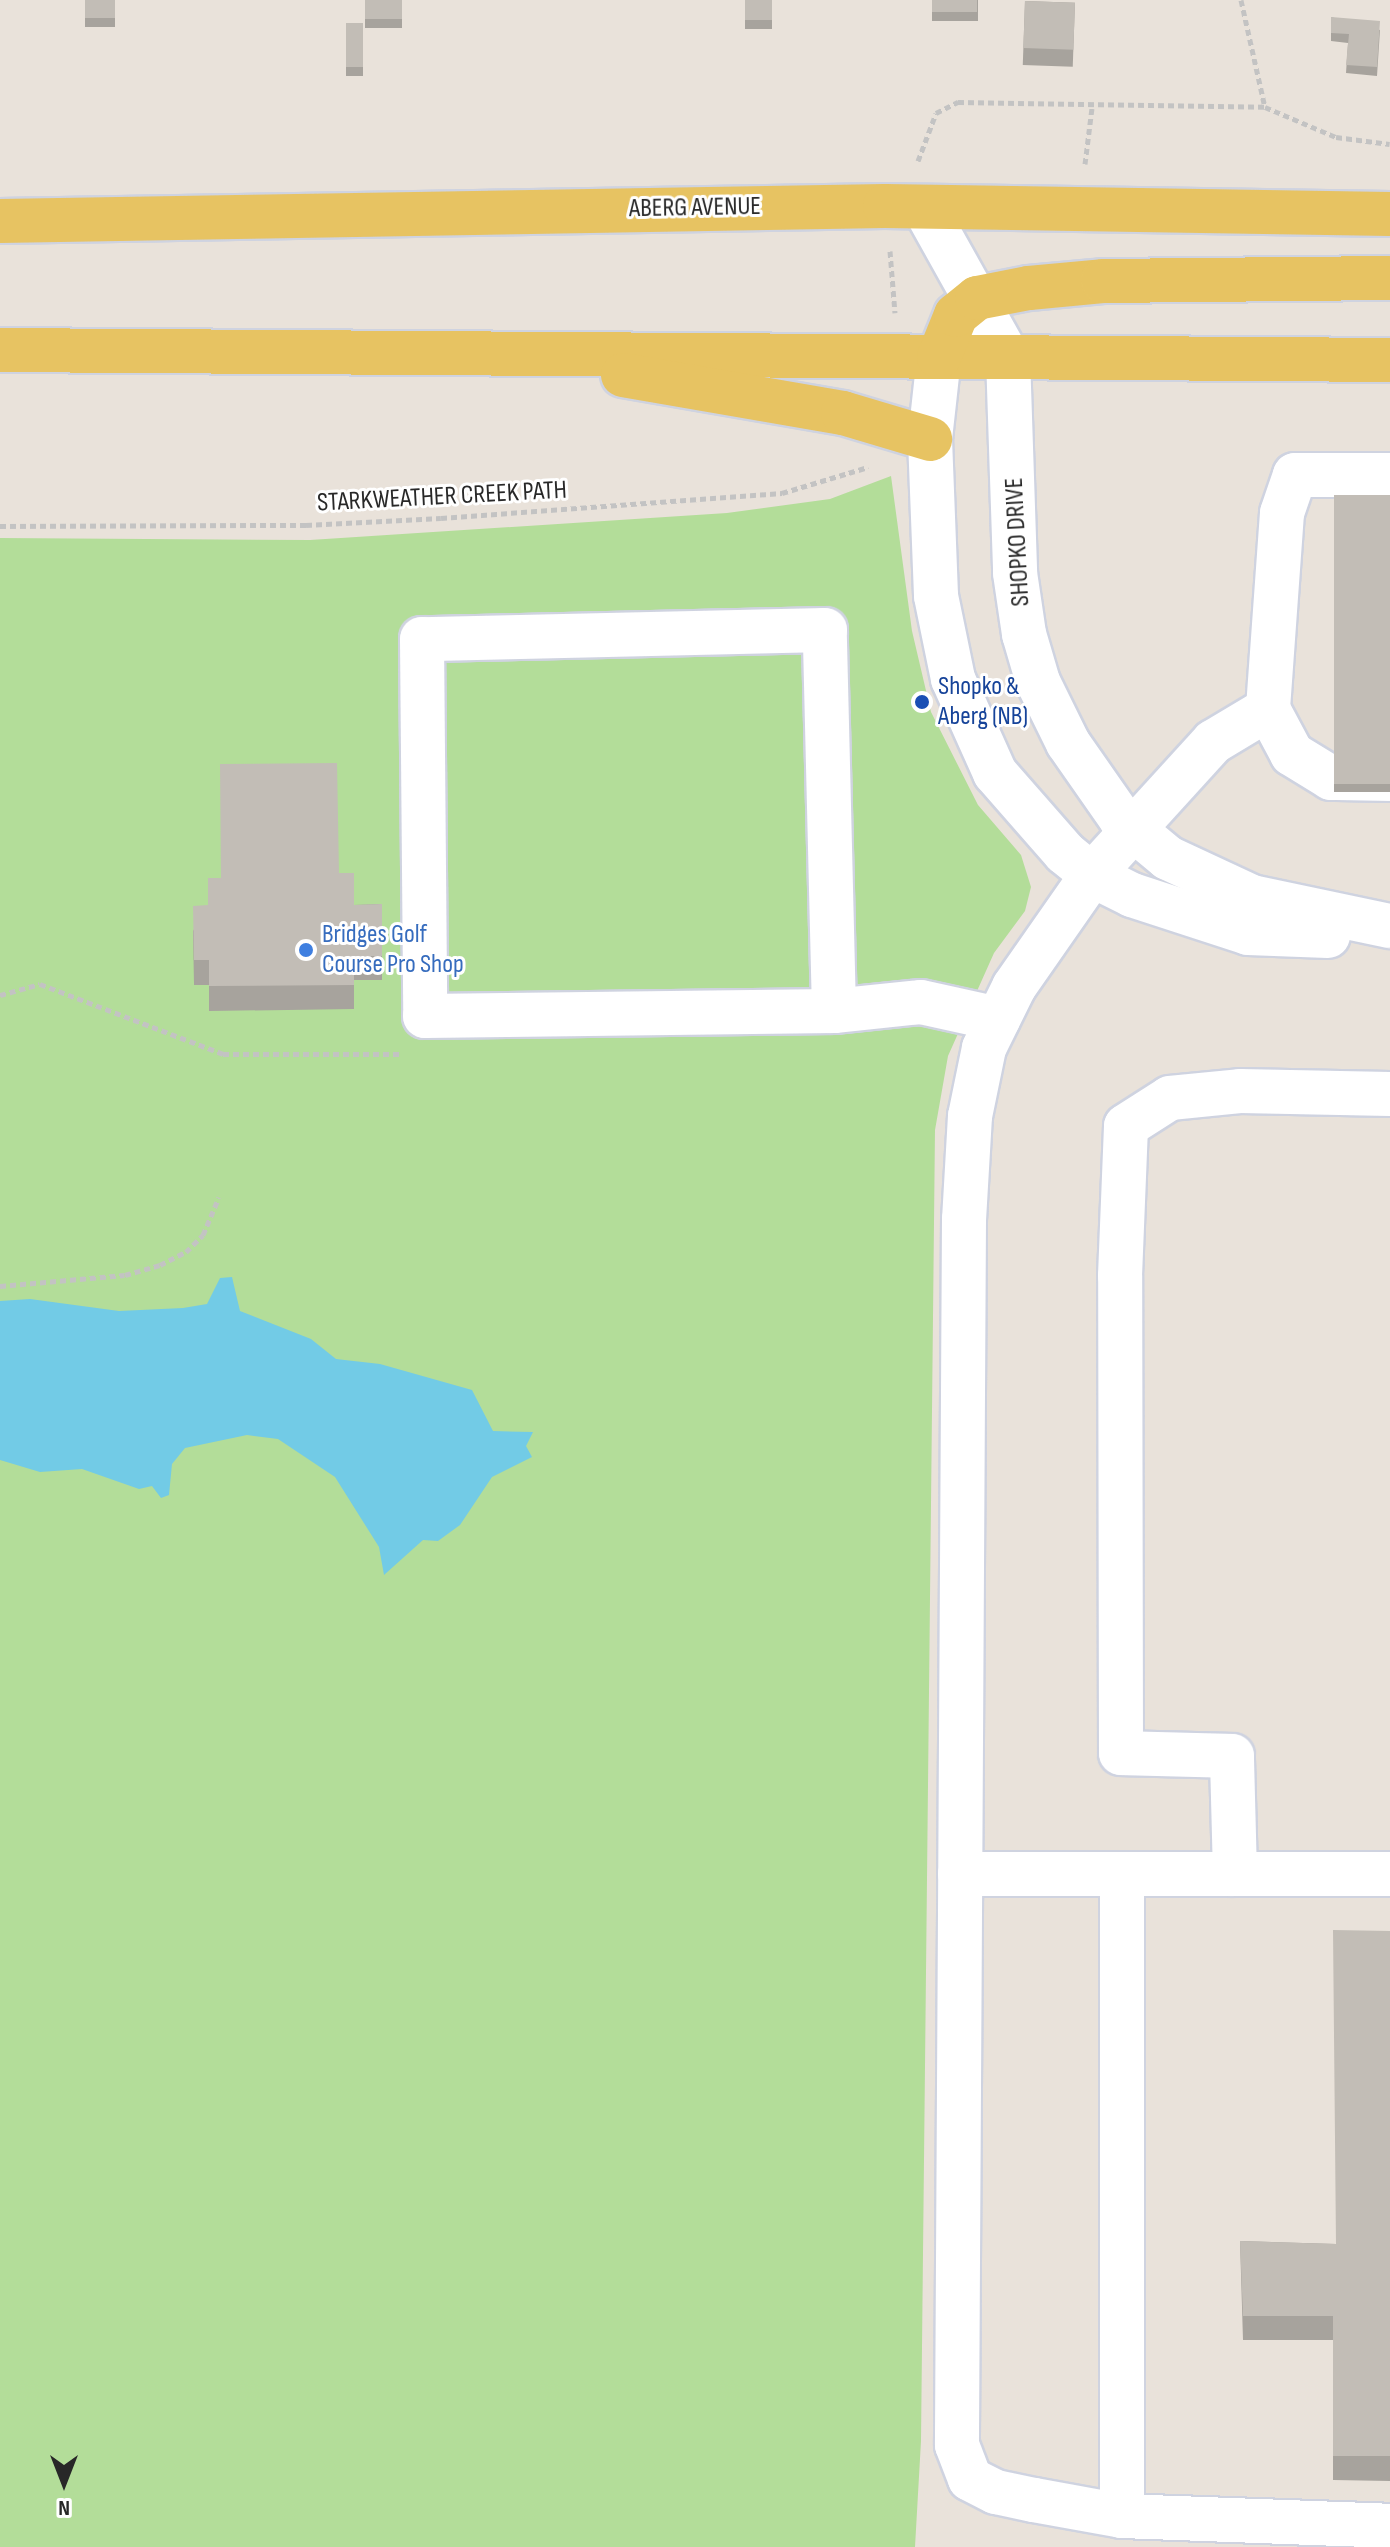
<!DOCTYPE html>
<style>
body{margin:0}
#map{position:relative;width:1390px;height:2547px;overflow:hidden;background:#e9e2da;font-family:"Sofia Sans Condensed",sans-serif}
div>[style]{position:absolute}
.green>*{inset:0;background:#b3dd99}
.water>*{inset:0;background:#72cbe6}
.path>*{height:5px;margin-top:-2.5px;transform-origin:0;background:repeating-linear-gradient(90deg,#c3c3c3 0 6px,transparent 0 10px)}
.roads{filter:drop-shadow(2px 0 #cfd3e0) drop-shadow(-2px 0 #cfd3e0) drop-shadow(0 2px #cfd3e0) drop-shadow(0 -2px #cfd3e0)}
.minor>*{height:44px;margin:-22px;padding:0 22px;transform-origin:22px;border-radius:22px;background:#fff}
.major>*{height:44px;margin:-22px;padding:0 22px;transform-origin:22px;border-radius:22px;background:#e7c362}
.wall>*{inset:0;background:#a7a39d;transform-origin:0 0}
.building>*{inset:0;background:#c2bdb6;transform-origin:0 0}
.dots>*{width:22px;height:22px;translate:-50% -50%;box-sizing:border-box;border:4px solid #fff;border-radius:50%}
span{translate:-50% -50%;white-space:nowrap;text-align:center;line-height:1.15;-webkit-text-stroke:6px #fff;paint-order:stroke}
.street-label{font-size:26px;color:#282828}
.transit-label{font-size:26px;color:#164399}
.left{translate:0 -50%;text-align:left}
.shop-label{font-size:26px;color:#366cbe}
.north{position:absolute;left:24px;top:2443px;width:80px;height:80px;-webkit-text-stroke:6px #fff;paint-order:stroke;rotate:180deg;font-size:22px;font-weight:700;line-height:32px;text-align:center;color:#282828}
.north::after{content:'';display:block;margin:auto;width:28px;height:36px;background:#282828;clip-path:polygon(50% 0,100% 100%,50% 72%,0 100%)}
</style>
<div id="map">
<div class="green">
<div style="clip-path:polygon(891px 476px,912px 631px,931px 712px,978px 805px,1021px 855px,1031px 887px,1025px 911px,994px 953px,948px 1056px,935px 1130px,921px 2441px,915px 2547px,0 2547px,0 538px,310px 540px,727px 513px,830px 499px)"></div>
</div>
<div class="water">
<div style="clip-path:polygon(232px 1277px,240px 1311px,311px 1339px,336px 1359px,380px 1364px,472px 1390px,493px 1431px,533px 1432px,526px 1446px,532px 1457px,492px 1477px,460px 1525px,438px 1541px,423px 1540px,384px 1575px,379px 1547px,335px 1477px,278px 1439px,247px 1435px,185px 1448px,172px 1464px,169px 1495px,161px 1498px,152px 1486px,139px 1489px,82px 1469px,40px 1472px,0 1460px,0 1301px,30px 1299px,119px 1311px,183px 1308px,207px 1304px,220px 1278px)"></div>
</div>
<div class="path">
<div style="left:1241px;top:0;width:110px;rotate:77.4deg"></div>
<div style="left:918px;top:161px;width:51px;rotate:-69.4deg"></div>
<div style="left:936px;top:113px;width:25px;rotate:-27deg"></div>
<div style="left:958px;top:102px;width:307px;rotate:0.9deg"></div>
<div style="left:1265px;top:107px;width:77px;rotate:22.9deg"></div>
<div style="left:1336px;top:137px;width:54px;rotate:7.4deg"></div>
<div style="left:1085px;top:164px;width:56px;rotate:-82.9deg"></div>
<div style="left:890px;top:251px;width:62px;rotate:85.4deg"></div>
<div style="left:0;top:526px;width:306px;rotate:-0.2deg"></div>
<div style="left:306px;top:525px;width:135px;rotate:-3deg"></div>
<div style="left:441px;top:518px;width:342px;rotate:-4.2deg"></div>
<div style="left:782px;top:493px;width:90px;rotate:-16.8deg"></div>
<div style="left:0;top:995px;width:41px;rotate:-15.4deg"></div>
<div style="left:40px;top:984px;width:196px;rotate:20.9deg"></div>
<div style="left:223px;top:1054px;width:178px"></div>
<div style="left:0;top:1286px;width:125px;rotate:-5deg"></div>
<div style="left:125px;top:1275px;width:36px;rotate:-16deg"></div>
<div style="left:160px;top:1265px;width:29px;rotate:-27deg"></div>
<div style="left:186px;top:1252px;width:24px;rotate:-45deg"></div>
<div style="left:203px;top:1235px;width:41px;rotate:-67.2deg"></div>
</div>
<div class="roads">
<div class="minor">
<div style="left:924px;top:207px;width:172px;rotate:60.8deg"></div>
<div style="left:1008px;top:357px;width:216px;rotate:88.1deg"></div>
<div style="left:1015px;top:573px;width:62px;rotate:81.6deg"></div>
<div style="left:1024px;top:634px;width:50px;rotate:73.7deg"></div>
<div style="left:1038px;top:682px;width:68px;rotate:63.8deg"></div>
<div style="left:1068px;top:743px;width:93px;rotate:55.1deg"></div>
<div style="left:1121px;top:819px;width:61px;rotate:39.7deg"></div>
<div style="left:1168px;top:858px;width:93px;rotate:24.9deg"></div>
<div style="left:1252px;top:897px;width:141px;rotate:11.9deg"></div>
<div style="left:939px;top:357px;width:82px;rotate:96.3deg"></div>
<div style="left:930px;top:439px;width:157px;rotate:87.8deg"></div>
<div style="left:936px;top:596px;width:85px;rotate:78.4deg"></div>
<div style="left:953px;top:679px;width:103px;rotate:65.9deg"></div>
<div style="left:995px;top:773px;width:106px;rotate:48.8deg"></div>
<div style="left:1065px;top:853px;width:35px;rotate:39deg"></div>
<div style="left:1092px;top:875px;width:45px;rotate:26.6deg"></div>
<div style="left:1132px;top:895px;width:122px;rotate:18.1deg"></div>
<div style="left:1248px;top:933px;width:80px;rotate:2.1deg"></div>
<div style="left:1390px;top:475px;width:95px;rotate:180deg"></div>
<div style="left:1295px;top:475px;width:40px;rotate:108.9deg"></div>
<div style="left:1282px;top:513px;width:196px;rotate:94.1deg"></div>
<div style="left:1268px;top:709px;width:51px;rotate:61.9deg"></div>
<div style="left:1292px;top:754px;width:46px;rotate:31.6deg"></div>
<div style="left:1331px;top:778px;width:59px;rotate:1deg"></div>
<div style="left:1268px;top:709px;width:64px;rotate:149deg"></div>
<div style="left:1213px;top:742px;width:180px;rotate:132.3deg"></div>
<div style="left:1092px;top:875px;width:136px;rotate:124.9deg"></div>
<div style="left:1014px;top:987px;width:68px;rotate:116.2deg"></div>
<div style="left:984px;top:1048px;width:69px;rotate:101.6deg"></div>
<div style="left:970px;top:1116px;width:103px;rotate:93.3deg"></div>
<div style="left:964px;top:1219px;width:1226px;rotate:90.33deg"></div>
<div style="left:957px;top:2445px;width:36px;rotate:69deg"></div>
<div style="left:970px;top:2479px;width:29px;rotate:27deg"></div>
<div style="left:996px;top:2492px;width:39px;rotate:12deg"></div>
<div style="left:1034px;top:2500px;width:89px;rotate:10.3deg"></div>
<div style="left:1122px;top:2516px;width:268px;rotate:2.1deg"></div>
<div style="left:834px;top:1011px;width:381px;rotate:-91.4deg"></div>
<div style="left:825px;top:630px;width:403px;rotate:178.7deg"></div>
<div style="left:422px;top:639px;width:377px;rotate:89.5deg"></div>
<div style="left:425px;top:1016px;width:409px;rotate:-0.7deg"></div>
<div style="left:834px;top:1011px;width:87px;rotate:-5.9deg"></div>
<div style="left:921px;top:1002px;width:79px;rotate:12.4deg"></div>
<div style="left:960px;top:1874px;width:430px"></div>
<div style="left:1122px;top:1874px;width:642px;rotate:90deg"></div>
<div style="left:1235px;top:1874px;width:118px;rotate:-91.5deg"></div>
<div style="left:1232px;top:1756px;width:111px;rotate:-178.5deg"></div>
<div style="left:1121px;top:1753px;width:477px;rotate:-90.1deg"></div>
<div style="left:1120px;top:1276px;width:150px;rotate:-87.7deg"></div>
<div style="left:1126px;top:1126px;width:52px;rotate:-32.5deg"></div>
<div style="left:1170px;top:1098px;width:70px;rotate:-5.7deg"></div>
<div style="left:1240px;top:1091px;width:150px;rotate:1.1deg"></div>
</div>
<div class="major">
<div style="left:0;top:221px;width:885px;rotate:-0.97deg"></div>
<div style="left:885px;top:206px;width:505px;rotate:0.91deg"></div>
<div style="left:0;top:350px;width:1390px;rotate:0.41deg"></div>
<div style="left:939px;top:357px;width:45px;rotate:-68deg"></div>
<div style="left:956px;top:315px;width:27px;rotate:-39deg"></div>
<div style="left:977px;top:298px;width:53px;rotate:-10.9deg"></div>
<div style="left:1029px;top:288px;width:74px;rotate:-5.4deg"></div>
<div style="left:1103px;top:281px;width:287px;rotate:-0.6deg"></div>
<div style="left:623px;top:375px;width:223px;rotate:9.8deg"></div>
<div style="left:843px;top:413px;width:91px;rotate:16.6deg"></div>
</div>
</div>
<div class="wall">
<div style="left:85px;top:0;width:30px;height:27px"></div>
<div style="left:365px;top:0;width:37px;height:28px"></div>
<div style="left:745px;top:0;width:27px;height:29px"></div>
<div style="left:932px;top:0;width:46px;height:21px"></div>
<div style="left:1025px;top:1px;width:50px;height:64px;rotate:2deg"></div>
<div style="clip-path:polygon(1331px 17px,1380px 30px,1377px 76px,1346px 73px,1348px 43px,1331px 41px)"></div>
<div style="left:346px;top:23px;width:17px;height:53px"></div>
<div style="left:1334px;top:495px;width:56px;height:297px"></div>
<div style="clip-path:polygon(339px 873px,354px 905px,382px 904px,382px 980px,354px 980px,354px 1009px,209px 1011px,209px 985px,194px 985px,193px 931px,208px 905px)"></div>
<div style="clip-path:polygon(1390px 1931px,1390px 2481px,1333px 2480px,1333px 2340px,1243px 2340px,1240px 2241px,1336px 2244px)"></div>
</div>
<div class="building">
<div style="left:85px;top:0;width:30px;height:18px"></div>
<div style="left:365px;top:0;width:37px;height:19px"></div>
<div style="left:745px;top:0;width:27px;height:20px"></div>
<div style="left:932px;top:0;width:45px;height:12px"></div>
<div style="left:1025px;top:1px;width:50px;height:47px;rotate:2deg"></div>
<div style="clip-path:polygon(1331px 17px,1380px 21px,1377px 67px,1346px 65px,1349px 34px,1331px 33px)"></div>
<div style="left:346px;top:23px;width:17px;height:44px"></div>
<div style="left:1334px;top:495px;width:56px;height:289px"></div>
<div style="clip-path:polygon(337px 763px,339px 873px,354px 873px,354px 905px,382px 904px,382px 956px,354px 956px,354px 985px,209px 986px,209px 960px,194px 960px,193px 906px,208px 905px,208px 878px,221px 878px,220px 764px)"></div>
<div style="clip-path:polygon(1333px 1930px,1390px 1931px,1390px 2456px,1333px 2456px,1333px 2316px,1243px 2316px,1240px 2241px,1336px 2244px)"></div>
</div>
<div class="dots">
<div style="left:922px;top:702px;background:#1a4fb4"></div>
<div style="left:306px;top:950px;background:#3f7fe0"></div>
</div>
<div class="street-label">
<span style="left:695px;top:208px;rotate:-1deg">ABERG AVENUE</span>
<span style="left:442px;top:497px;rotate:-3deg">STARKWEATHER CREEK PATH</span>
<span style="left:1018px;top:542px;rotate:-93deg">SHOPKO DRIVE</span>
</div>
<div class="transit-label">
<span class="left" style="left:938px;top:702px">Shopko &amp;<br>Aberg (NB)</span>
</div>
<div class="shop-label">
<span class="left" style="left:322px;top:950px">Bridges Golf<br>Course Pro Shop</span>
</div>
<div class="north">N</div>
</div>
